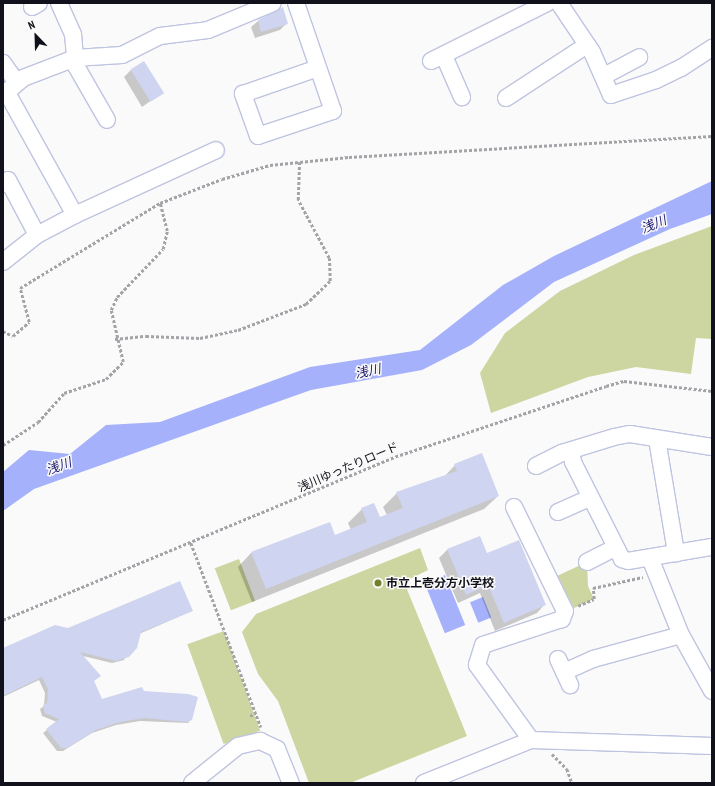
<!DOCTYPE html>
<meta charset="utf-8">
<style>
body{margin:0}
#map{position:relative;width:715px;height:786px;overflow:hidden;background:#fafafa;font-family:"PT Sans Narrow","Noto Sans JP",sans-serif}
div>[style]{position:absolute}
.green>*{inset:0;background:#cdd5a1;transform-origin:0 0}
.water>*{inset:0;background:#a5b1fa;transform-origin:0 0}
.shadow>*{inset:0;background:#0003}
.building>*{inset:0;background:#cfd4f0;transform-origin:0 0}
.path>*{height:2.5px;margin-top:-1.25px;transform-origin:0;background:repeating-linear-gradient(90deg,#a3a4a8 0 3px,transparent 0 5px)}
.roads{filter:drop-shadow(1px 0 #bfc4e0) drop-shadow(-1px 0 #bfc4e0) drop-shadow(0 1px #bfc4e0) drop-shadow(0 -1px #bfc4e0)}
.minor>*{height:16px;margin:-8px;padding:0 8px;transform-origin:8px;border-radius:8px;background:#fff}
.dots>*{width:11px;height:11px;translate:-50% -50%;box-sizing:border-box;border:2px solid #fafafa;border-radius:50%}
span{translate:-50% -50%;white-space:nowrap;text-align:center;line-height:1.15;-webkit-text-stroke:3px #fafafa;paint-order:stroke}
.street-label{font-size:12px;color:#10111b}
.poi-label{font-size:12px;color:#10111b;font-weight:700}
.left{translate:0 -50%;text-align:left}
.water-label{font-size:13px;color:#242273;font-style:italic}
.frame{position:absolute;inset:0;border:4px solid #10111b;pointer-events:none}
.north{position:absolute;left:16px;top:16px;width:40px;height:40px;-webkit-text-stroke:3px #fafafa;paint-order:stroke;rotate:337deg;font-size:11px;font-weight:700;line-height:16px;text-align:center;color:#10111b}
.north::after{content:'';display:block;margin:auto;width:14px;height:18px;background:#10111b;clip-path:polygon(50% 0,100% 100%,50% 72%,0 100%)}
</style>
<div id="map">
<div class="green">
<div style="clip-path:polygon(712px 226px,712px 339px,696px 338px,691px 374px,636px 367px,588px 377px,491px 413px,480px 373px,505px 333px,560px 291px,634px 255px)"></div>
<div style="clip-path:polygon(420px 548px,428px 570px,404px 582px,467px 736px,350px 783px,309px 783px,278px 701px,258px 674px,242px 632px,256px 614px)"></div>
<div style="left:239px;top:559px;width:45px;height:26px;rotate:69deg"></div>
<div style="clip-path:polygon(587px 562px,588px 586px,594px 599px,574px 608px,557px 576px)"></div>
<div style="left:224px;top:631px;width:106px;height:39px;rotate:70deg"></div>
</div>
<div class="water">
<div style="clip-path:polygon(712px 181px,712px 214px,670px 229px,554px 282px,471px 345px,422px 370px,311px 390px,34px 489px,3px 511px,3px 472px,29px 450px,70px 454px,106px 425px,160px 422px,310px 367px,420px 350px,503px 285px,554px 256px)"></div>
<div style="left:445px;top:575px;width:54px;height:22px;rotate:68deg"></div>
<div style="left:483px;top:597px;width:22px;height:14px;rotate:68deg"></div>
</div>
<div class="shadow">
<div style="clip-path:polygon(258px 21px,287px 23px,280px 30px,255px 38px,251px 27px)"></div>
<div style="clip-path:polygon(131px 70px,162px 93px,142px 107px,124px 77px)"></div>
<div style="clip-path:polygon(455px 465px,498px 496px,484px 509px,252px 602px,238px 567px,251px 553px,329px 524px,334px 537px,351px 530px,348px 523px,362px 509px,374px 504px,380px 518px,387px 515px,383px 507px,397px 493px,444px 477px)"></div>
<div style="clip-path:polygon(447px 550px,486px 554px,545px 604px,537px 613px,495px 631px,480px 593px,458px 603px,439px 558px)"></div>
<div style="clip-path:polygon(192px 611px,139px 634px,124px 660px,112px 663px,83px 656px,102px 700px,144px 692px,191px 719px,188px 723px,140px 721px,116px 725px,92px 733px,63px 751px,57px 751px,43px 733px,57px 722px,42px 716px,40px 709px,44px 706px,45px 693px,39px 680px,3px 697px,3px 649px,68px 629px)"></div>
</div>
<div class="building">
<div style="clip-path:polygon(283px 7px,288px 24px,261px 32px,258px 20px)"></div>
<div style="left:144px;top:61px;width:38px;height:16px;rotate:58deg"></div>
<div style="clip-path:polygon(482px 453px,499px 496px,266px 589px,251px 552px,330px 522px,335px 535px,367px 522px,361px 508px,374px 503px,380px 517px,403px 508px,396px 492px,457px 471px,454px 464px)"></div>
<div style="clip-path:polygon(480px 536px,487px 553px,519px 540px,546px 605px,504px 623px,488px 585px,466px 595px,447px 549px)"></div>
<div style="clip-path:polygon(180px 581px,193px 611px,141px 632px,137px 648px,129px 657px,116px 661px,80px 652px,101px 676px,94px 681px,102px 699px,142px 687px,144px 691px,188px 694px,198px 697px,192px 720px,187px 722px,144px 718px,120px 722px,96px 730px,67px 748px,61px 748px,46px 729px,59px 719px,45px 713px,43px 705px,47px 703px,48px 689px,42px 677px,3px 696px,3px 648px,55px 625px,68px 628px)"></div>
</div>
<div class="path">
<div style="left:3px;top:331px;width:11px;rotate:27deg"></div>
<div style="left:13px;top:336px;width:21px;rotate:-41deg"></div>
<div style="left:29px;top:322px;width:35px;rotate:-105deg"></div>
<div style="left:20px;top:288px;width:164px;rotate:-31.3deg"></div>
<div style="left:160px;top:203px;width:66px;rotate:-21.2deg"></div>
<div style="left:222px;top:179px;width:50px;rotate:-16.3deg"></div>
<div style="left:270px;top:165px;width:79px;rotate:-5.8deg"></div>
<div style="left:349px;top:157px;width:364px;rotate:-3.3deg"></div>
<div style="left:115px;top:339px;width:31px;rotate:-6deg"></div>
<div style="left:146px;top:336px;width:54px;rotate:2.1deg"></div>
<div style="left:200px;top:338px;width:39px;rotate:-12deg"></div>
<div style="left:238px;top:330px;width:73px;rotate:-20.9deg"></div>
<div style="left:306px;top:304px;width:33px;rotate:-44deg"></div>
<div style="left:330px;top:281px;width:23px;rotate:-92deg"></div>
<div style="left:329px;top:258px;width:66px;rotate:-118.1deg"></div>
<div style="left:298px;top:200px;width:38px;rotate:-88deg"></div>
<div style="left:3px;top:445px;width:42px;rotate:-33.3deg"></div>
<div style="left:38px;top:422px;width:39px;rotate:-48deg"></div>
<div style="left:64px;top:393px;width:44px;rotate:-18.4deg"></div>
<div style="left:106px;top:379px;width:24px;rotate:-45deg"></div>
<div style="left:123px;top:362px;width:53px;rotate:-103deg"></div>
<div style="left:111px;top:310px;width:14px;rotate:-65deg"></div>
<div style="left:117px;top:297px;width:66px;rotate:-46.2deg"></div>
<div style="left:163px;top:249px;width:18px;rotate:-77deg"></div>
<div style="left:167px;top:231px;width:29px;rotate:-104deg"></div>
<div style="left:191px;top:543px;width:197px;rotate:69.2deg"></div>
<div style="left:578px;top:606px;width:17px;rotate:-24deg"></div>
<div style="left:594px;top:599px;width:11px;rotate:-95deg"></div>
<div style="left:593px;top:588px;width:51px;rotate:-12.4deg"></div>
<div style="left:3px;top:620px;width:430px;rotate:-22.6deg"></div>
<div style="left:400px;top:455px;width:217px;rotate:-18.5deg"></div>
<div style="left:606px;top:386px;width:19px;rotate:-16deg"></div>
<div style="left:624px;top:381px;width:89px;rotate:6.5deg"></div>
<div style="left:250px;top:716px;width:6px;rotate:-31deg"></div>
<div style="left:552px;top:754px;width:21px;rotate:45deg"></div>
<div style="left:567px;top:769px;width:15px;rotate:70deg"></div>
</div>
<div class="roads">
<div class="minor">
<div style="left:59px;top:3px;width:34px;rotate:66deg"></div>
<div style="left:73px;top:34px;width:32px;rotate:85deg"></div>
<div style="left:76px;top:66px;width:62px;rotate:60.1deg"></div>
<div style="left:296px;top:3px;width:114px;rotate:71.1deg"></div>
<div style="left:333px;top:111px;width:79px;rotate:161.6deg"></div>
<div style="left:258px;top:136px;width:45px;rotate:-109.7deg"></div>
<div style="left:243px;top:94px;width:79px;rotate:-19.1deg"></div>
<div style="left:559px;top:3px;width:59px;rotate:56deg"></div>
<div style="left:592px;top:52px;width:47px;rotate:66.2deg"></div>
<div style="left:611px;top:95px;width:47px;rotate:-18.4deg"></div>
<div style="left:656px;top:80px;width:28px;rotate:-26deg"></div>
<div style="left:681px;top:68px;width:37px;rotate:-33deg"></div>
<div style="left:32px;top:7px;width:8px;rotate:-30deg"></div>
<div style="left:444px;top:56px;width:45px;rotate:66.3deg"></div>
<div style="left:431px;top:61px;width:130px;rotate:-26.6deg"></div>
<div style="left:3px;top:63px;width:24px;rotate:55deg"></div>
<div style="left:604px;top:76px;width:40px;rotate:-28deg"></div>
<div style="left:6px;top:91px;width:142px;rotate:60.9deg"></div>
<div style="left:3px;top:95px;width:26px;rotate:-40deg"></div>
<div style="left:23px;top:78px;width:56px;rotate:-21deg"></div>
<div style="left:75px;top:58px;width:47px;rotate:-3.7deg"></div>
<div style="left:122px;top:55px;width:42px;rotate:-26.6deg"></div>
<div style="left:160px;top:36px;width:48px;rotate:-7.1deg"></div>
<div style="left:208px;top:30px;width:70px;rotate:-22.6deg"></div>
<div style="left:506px;top:98px;width:97px;rotate:-33.2deg"></div>
<div style="left:3px;top:184px;width:6px;rotate:-39deg"></div>
<div style="left:8px;top:180px;width:62px;rotate:62.2deg"></div>
<div style="left:3px;top:262px;width:43px;rotate:-38.5deg"></div>
<div style="left:37px;top:235px;width:43px;rotate:-27.8deg"></div>
<div style="left:75px;top:215px;width:155px;rotate:-24.7deg"></div>
<div style="left:657px;top:439px;width:116px;rotate:80.5deg"></div>
<div style="left:571px;top:451px;width:11px;rotate:80deg"></div>
<div style="left:573px;top:462px;width:109px;rotate:63.2deg"></div>
<div style="left:622px;top:559px;width:6px;rotate:18deg"></div>
<div style="left:628px;top:561px;width:85px;rotate:-9.5deg"></div>
<div style="left:536px;top:466px;width:29px;rotate:-27deg"></div>
<div style="left:562px;top:453px;width:54px;rotate:-17.1deg"></div>
<div style="left:614px;top:437px;width:16px;rotate:-11deg"></div>
<div style="left:630px;top:434px;width:83px;rotate:9deg"></div>
<div style="left:514px;top:507px;width:116px;rotate:63.9deg"></div>
<div style="left:565px;top:611px;width:9px;rotate:111deg"></div>
<div style="left:562px;top:619px;width:83px;rotate:161.8deg"></div>
<div style="left:483px;top:645px;width:21px;rotate:107deg"></div>
<div style="left:477px;top:665px;width:92px;rotate:54.2deg"></div>
<div style="left:558px;top:512px;width:35px;rotate:-24deg"></div>
<div style="left:650px;top:558px;width:83px;rotate:68.1deg"></div>
<div style="left:681px;top:635px;width:64px;rotate:61deg"></div>
<div style="left:587px;top:562px;width:31px;rotate:-27deg"></div>
<div style="left:558px;top:659px;width:29px;rotate:65deg"></div>
<div style="left:564px;top:672px;width:32px;rotate:-24deg"></div>
<div style="left:593px;top:659px;width:91px;rotate:-15.3deg"></div>
<div style="left:192px;top:783px;width:59px;rotate:-38.8deg"></div>
<div style="left:238px;top:746px;width:23px;rotate:-13deg"></div>
<div style="left:260px;top:741px;width:19px;rotate:25deg"></div>
<div style="left:277px;top:749px;width:37px;rotate:68deg"></div>
<div style="left:424px;top:783px;width:115px;rotate:-21.9deg"></div>
<div style="left:531px;top:740px;width:181px;rotate:1.9deg"></div>
</div>
</div>
<div class="dots">
<div style="left:378px;top:583px;background:#757e2a"></div>
</div>
<div class="street-label">
<span style="left:348px;top:467px;rotate:-23deg">浅川ゆったりロード</span>
</div>
<div class="poi-label">
<span class="left" style="left:386px;top:583px">市立上壱分方小学校</span>
</div>
<div class="water-label">
<span style="left:654px;top:225px;rotate:-22deg">浅川</span>
<span style="left:368px;top:372px;rotate:-12deg">浅川</span>
<span style="left:59px;top:467px;rotate:-20deg">浅川</span>
</div>
<div class="frame"></div>
<div class="north">N</div>
</div>
